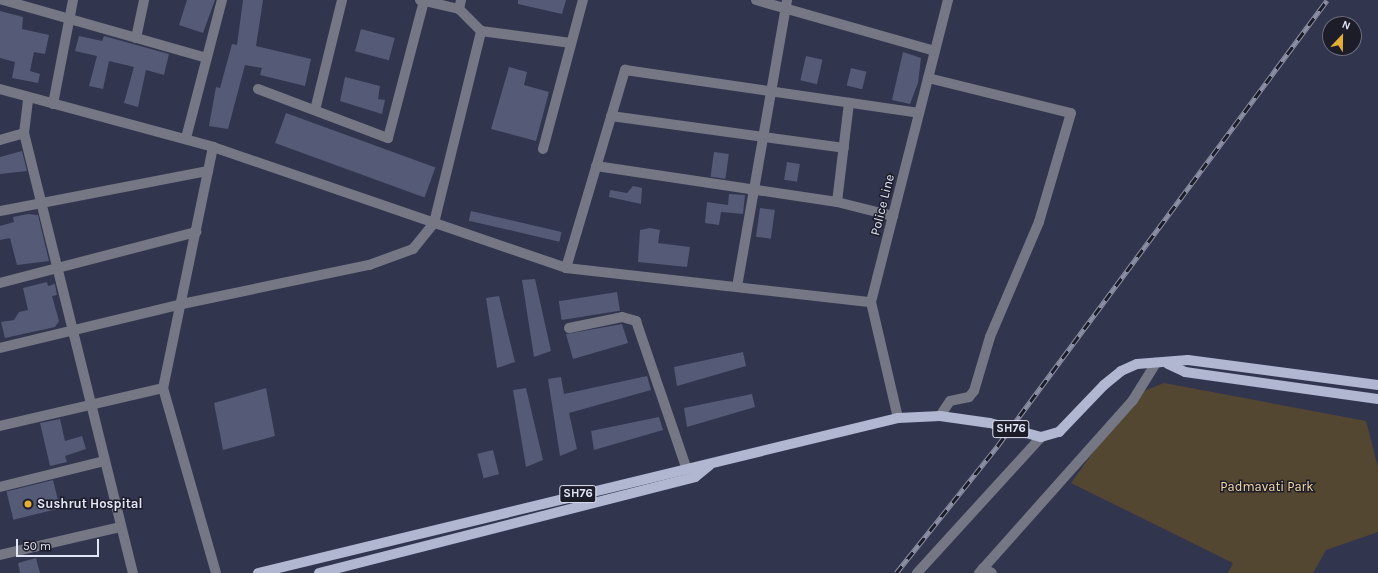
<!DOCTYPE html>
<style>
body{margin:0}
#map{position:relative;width:1378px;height:573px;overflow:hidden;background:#31354e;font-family:Karla,sans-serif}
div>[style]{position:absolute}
.green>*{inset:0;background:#544731}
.building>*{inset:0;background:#555a76;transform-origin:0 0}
.minor>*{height:10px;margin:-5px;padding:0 5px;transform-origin:5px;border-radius:5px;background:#757784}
.major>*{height:10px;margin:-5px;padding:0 5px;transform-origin:5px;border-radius:5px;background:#b1b6d1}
.rail>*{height:4.5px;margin-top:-2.25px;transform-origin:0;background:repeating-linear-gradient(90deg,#1c1d29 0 9px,#8d90a5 0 18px);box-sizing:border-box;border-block:1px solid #8d90a5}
.dots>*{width:11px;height:11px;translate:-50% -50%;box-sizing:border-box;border:2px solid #1c1d29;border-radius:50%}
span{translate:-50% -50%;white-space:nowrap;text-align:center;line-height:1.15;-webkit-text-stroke:3px #1c1d29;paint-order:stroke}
.shield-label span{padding:1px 3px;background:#1c1d29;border:1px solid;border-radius:3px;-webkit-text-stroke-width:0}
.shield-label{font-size:12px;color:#e3e6f7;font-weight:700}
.street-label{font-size:13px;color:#e3e6f7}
.park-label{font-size:13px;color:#f8dba6}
.poi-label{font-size:13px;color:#e3e6f7;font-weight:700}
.left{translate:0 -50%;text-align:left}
.north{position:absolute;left:1322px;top:16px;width:40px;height:40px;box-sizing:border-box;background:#1c1d29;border:1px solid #6c6d7b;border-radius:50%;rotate:22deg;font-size:11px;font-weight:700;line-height:16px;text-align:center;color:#e3e6f7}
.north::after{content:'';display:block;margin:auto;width:14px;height:18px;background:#e4ad35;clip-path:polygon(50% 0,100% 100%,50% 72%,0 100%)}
.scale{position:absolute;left:16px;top:539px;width:83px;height:18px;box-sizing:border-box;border:2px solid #e3e6f7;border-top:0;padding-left:5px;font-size:12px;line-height:14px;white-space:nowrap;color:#e3e6f7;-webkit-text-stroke:3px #1c1d29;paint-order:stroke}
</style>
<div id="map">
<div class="green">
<div style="clip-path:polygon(1164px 383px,1366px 421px,1378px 467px,1378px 532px,1326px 550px,1313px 573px,1228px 573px,1233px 563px,1071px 483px,1134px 395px)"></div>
</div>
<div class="building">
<div style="clip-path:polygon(187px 0,215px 0,203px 33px,179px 25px)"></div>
<div style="clip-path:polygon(243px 0,263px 0,256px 46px,311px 59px,305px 86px,260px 75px,262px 68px,245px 65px,228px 129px,209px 126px,216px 87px,220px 88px,232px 44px,237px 45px)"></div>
<div style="clip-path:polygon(518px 0,566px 0,562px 14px,518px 4px)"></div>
<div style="clip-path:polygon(0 11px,23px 17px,22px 29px,49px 35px,45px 54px,34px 52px,30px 71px,40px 74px,38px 83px,12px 78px,15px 62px,0 58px)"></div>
<div style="left:361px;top:29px;width:35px;height:23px;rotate:15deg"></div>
<div style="clip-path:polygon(79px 36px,102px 41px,104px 36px,169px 54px,164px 75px,146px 70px,138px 107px,124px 103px,134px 67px,109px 61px,103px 89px,89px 86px,97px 56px,75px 51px)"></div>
<div style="clip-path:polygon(903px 52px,921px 58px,918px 83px,910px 104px,892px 100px)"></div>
<div style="left:806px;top:56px;width:17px;height:25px;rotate:13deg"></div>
<div style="clip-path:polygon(509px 67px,527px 72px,524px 85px,549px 92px,536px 141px,491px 129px)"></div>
<div style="left:851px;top:68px;width:16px;height:18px;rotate:14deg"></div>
<div style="clip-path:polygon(345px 77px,380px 86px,378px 99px,385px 100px,382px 114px,340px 101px)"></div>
<div style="left:286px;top:113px;width:159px;height:32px;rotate:20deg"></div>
<div style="clip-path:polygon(22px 151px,27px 171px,0 174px,0 157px)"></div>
<div style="left:714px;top:152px;width:15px;height:25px;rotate:8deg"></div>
<div style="left:787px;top:162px;width:13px;height:18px;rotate:9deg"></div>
<div style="clip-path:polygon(633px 186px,642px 188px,641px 204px,609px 197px,610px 190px,627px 193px)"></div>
<div style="clip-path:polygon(729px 194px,745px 195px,743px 214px,721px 212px,719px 225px,705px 223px,707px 202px,728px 205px)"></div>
<div style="left:760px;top:208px;width:15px;height:29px;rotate:8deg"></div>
<div style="left:471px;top:211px;width:93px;height:10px;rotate:13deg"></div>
<div style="clip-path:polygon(28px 214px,38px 215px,49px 261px,17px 265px,10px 238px,0 240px,0 226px,14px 222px,13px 217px)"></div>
<div style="clip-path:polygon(650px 228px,660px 230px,658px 243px,690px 247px,687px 267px,638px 262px,640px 230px)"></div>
<div style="clip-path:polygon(535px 279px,551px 351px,534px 357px,522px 280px)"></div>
<div style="clip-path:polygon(47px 282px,48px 286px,55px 284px,57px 295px,52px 296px,59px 321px,55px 327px,5px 338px,1px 322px,14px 320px,19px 312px,28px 310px,23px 288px)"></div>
<div style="left:617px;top:292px;width:19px;height:59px;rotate:81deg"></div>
<div style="clip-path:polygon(499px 296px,515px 362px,497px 368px,486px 298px)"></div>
<div style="clip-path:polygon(622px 324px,628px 343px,573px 359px,566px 334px)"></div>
<div style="clip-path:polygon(743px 352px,746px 366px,677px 386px,674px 367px)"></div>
<div style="clip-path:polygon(647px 376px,651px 390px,569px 413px,577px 449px,560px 456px,548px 379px,561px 377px,564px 394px)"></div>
<div style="clip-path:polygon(266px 388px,275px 436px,223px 450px,214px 403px)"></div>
<div style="clip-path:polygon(526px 388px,543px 460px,526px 467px,513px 390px)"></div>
<div style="clip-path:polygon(752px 394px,755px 407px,687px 427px,684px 408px)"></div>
<div style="clip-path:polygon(659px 417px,663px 430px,594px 450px,591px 431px)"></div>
<div style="clip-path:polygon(60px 419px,65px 441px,82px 436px,86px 449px,65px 456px,67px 462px,50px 466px,40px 423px)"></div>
<div style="left:493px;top:450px;width:25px;height:16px;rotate:76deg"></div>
<div style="left:53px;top:480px;width:29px;height:48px;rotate:76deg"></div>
<div style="clip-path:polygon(36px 558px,40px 573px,20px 573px,18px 563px)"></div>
</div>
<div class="minor">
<div style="left:3px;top:0;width:211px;rotate:15.9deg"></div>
<div style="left:420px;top:0;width:40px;rotate:13deg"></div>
<div style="left:756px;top:0;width:186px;rotate:15.9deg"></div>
<div style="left:481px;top:31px;width:91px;rotate:7.6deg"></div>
<div style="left:136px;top:38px;width:39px;rotate:-78deg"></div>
<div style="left:928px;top:78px;width:147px;rotate:13.8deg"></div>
<div style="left:1071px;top:113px;width:114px;rotate:106.4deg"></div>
<div style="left:1039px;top:222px;width:125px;rotate:113.1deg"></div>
<div style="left:990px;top:337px;width:56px;rotate:106.5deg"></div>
<div style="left:974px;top:391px;width:8px;rotate:130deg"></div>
<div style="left:969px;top:397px;width:19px;rotate:168deg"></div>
<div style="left:950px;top:401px;width:18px;rotate:124deg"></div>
<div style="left:0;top:89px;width:221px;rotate:15.2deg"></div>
<div style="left:213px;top:147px;width:373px;rotate:18.9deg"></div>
<div style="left:566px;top:268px;width:307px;rotate:6.4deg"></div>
<div style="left:258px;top:89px;width:139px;rotate:20.7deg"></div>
<div style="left:388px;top:138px;width:142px;rotate:-75.3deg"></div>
<div style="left:53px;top:104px;width:106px;rotate:-79.1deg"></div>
<div style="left:315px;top:110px;width:113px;rotate:-76.2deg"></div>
<div style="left:611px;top:116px;width:235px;rotate:7.8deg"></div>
<div style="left:24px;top:133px;width:453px;rotate:76.1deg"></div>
<div style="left:186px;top:138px;width:143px;rotate:-75.4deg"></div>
<div style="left:0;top:140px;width:25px;rotate:-16deg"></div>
<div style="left:24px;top:133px;width:35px;rotate:-83deg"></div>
<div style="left:213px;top:147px;width:246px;rotate:101.7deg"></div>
<div style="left:163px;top:388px;width:192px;rotate:74deg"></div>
<div style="left:543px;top:149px;width:154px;rotate:-75deg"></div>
<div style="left:596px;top:166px;width:244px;rotate:8.5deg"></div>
<div style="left:837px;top:202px;width:100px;rotate:-83.1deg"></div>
<div style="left:837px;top:202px;width:58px;rotate:14deg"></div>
<div style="left:0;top:211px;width:212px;rotate:-10.9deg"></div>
<div style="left:566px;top:268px;width:207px;rotate:-73.4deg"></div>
<div style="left:625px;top:70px;width:297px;rotate:8.3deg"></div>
<div style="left:0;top:283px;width:203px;rotate:-14.6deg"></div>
<div style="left:737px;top:287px;width:291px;rotate:-80.1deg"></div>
<div style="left:569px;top:328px;width:54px;rotate:-11.7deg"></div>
<div style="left:622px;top:317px;width:15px;rotate:16deg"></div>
<div style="left:636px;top:321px;width:154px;rotate:71.1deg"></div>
<div style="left:0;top:348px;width:187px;rotate:-13.6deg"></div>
<div style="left:182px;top:304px;width:191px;rotate:-11.8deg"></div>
<div style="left:369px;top:265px;width:47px;rotate:-20deg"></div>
<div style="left:413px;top:249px;width:33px;rotate:-51deg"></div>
<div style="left:434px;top:223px;width:198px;rotate:-76.2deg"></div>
<div style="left:481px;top:31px;width:31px;rotate:-135deg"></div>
<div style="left:459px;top:9px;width:9px;rotate:-77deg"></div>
<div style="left:898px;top:418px;width:119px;rotate:-103.1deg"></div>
<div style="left:871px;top:302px;width:312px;rotate:-75.7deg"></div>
<div style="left:0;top:426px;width:167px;rotate:-13.1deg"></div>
<div style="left:0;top:487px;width:107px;rotate:-14deg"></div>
<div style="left:0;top:555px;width:123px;rotate:-13.1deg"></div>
<div style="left:983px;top:568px;width:10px;rotate:29deg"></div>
<div style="left:917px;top:573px;width:184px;rotate:-47.6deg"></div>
<div style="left:979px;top:573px;width:232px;rotate:-48.3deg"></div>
<div style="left:1133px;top:400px;width:44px;rotate:-58.1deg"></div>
</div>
<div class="major">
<div style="left:1168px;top:364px;width:19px;rotate:25deg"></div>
<div style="left:1185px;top:372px;width:195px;rotate:8deg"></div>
<div style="left:258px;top:573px;width:659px;rotate:-13.61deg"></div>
<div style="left:898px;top:418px;width:42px;rotate:-2.7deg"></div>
<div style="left:940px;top:416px;width:50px;rotate:8deg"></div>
<div style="left:990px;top:423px;width:53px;rotate:15.4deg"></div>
<div style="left:1041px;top:437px;width:19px;rotate:-16deg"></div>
<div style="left:1059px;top:432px;width:65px;rotate:-46.2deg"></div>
<div style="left:1104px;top:385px;width:22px;rotate:-39deg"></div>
<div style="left:1121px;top:371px;width:17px;rotate:-24deg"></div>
<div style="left:1137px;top:364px;width:51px;rotate:-4.5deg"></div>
<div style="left:1188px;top:360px;width:192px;rotate:7.5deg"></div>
<div style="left:319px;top:573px;width:388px;rotate:-14.3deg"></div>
<div style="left:695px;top:477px;width:19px;rotate:-39deg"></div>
</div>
<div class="rail">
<div style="left:896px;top:573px;width:164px;rotate:-51.4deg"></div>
<div style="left:998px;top:445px;width:553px;rotate:-53.52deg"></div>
</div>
<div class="dots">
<div style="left:28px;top:504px;background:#e4ad35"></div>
</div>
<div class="shield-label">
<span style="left:1011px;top:429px">SH76</span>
<span style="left:578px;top:494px">SH76</span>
</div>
<div class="street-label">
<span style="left:883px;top:205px;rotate:-76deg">Police Line</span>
</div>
<div class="park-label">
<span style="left:1267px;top:487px">Padmavati Park</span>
</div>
<div class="poi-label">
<span class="left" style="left:37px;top:504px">Sushrut Hospital</span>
</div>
<div class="north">N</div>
<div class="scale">50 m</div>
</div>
